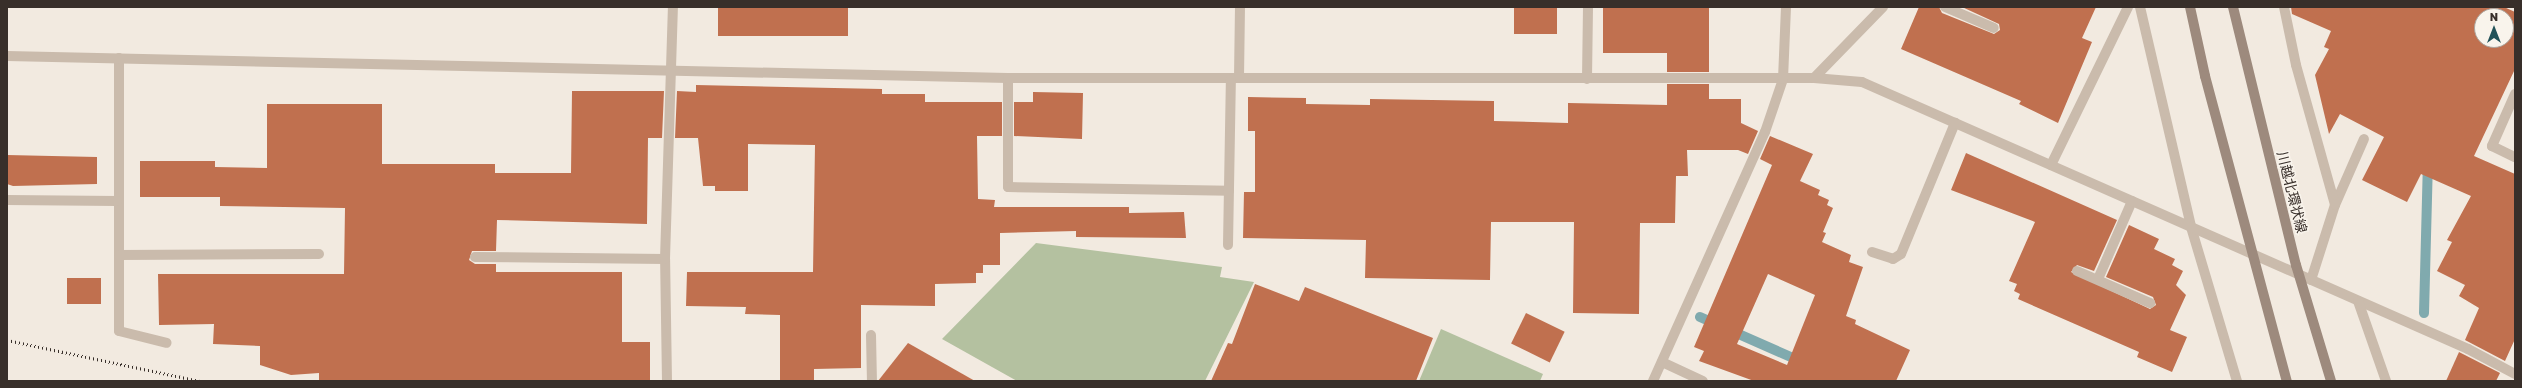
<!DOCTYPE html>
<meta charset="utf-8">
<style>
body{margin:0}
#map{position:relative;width:2522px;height:388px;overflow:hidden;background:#f2eae0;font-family:"Golos Text","Noto Sans JP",sans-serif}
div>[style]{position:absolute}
.green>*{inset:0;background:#b4c1a0}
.stream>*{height:10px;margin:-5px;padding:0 5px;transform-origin:5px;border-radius:5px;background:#80aaae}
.building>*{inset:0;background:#c0704f;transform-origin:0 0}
.service>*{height:10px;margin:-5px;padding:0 5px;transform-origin:5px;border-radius:5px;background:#cabbac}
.minor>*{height:10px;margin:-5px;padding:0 5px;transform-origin:5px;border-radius:5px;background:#cabbac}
.rail>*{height:3px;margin-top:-1.5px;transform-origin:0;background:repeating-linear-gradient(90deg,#382f2a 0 1px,transparent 0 4px)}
.secondary-bridge>*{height:10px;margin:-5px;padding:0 5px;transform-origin:5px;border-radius:5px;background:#9d8a7d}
span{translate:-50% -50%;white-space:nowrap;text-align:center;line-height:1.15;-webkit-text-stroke:3px #f9f4ec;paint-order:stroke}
.street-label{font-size:14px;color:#382f2a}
.frame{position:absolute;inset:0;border:8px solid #382f2a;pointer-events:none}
.north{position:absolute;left:2474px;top:8px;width:40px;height:40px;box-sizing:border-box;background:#f9f4ec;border:1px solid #aca59e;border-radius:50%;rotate:0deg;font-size:11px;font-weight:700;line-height:16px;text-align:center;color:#382f2a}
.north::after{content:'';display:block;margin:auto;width:14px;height:18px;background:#225258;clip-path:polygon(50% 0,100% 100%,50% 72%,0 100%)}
</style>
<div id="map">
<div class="green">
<div style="clip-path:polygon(1036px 243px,1222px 267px,1220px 277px,1254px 282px,1205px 381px,1017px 381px,942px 339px)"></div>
<div style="clip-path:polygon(1441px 329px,1543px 374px,1540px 381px,1419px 381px)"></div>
</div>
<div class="stream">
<div style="left:2424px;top:313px;width:150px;rotate:-88.5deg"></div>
<div style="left:1700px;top:317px;width:111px;rotate:23.8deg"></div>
</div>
<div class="building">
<div style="left:718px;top:7px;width:130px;height:29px"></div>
<div style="left:1514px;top:7px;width:43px;height:27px"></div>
<div style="clip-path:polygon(1603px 7px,1709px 7px,1709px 72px,1667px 72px,1667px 53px,1603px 53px)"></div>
<div style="clip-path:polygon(1919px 7px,1939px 7px,1942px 13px,1994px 34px,2000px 30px,1999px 24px,1962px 7px,2096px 7px,2082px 38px,2092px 42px,2058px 123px,2019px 104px,2021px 101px,1901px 49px)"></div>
<div style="clip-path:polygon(evenodd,2291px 7px,2504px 7px,2515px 12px,2515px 69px,2474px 156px,2515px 174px,2515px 339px,2505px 361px,2465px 340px,2479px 308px,2459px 296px,2465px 285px,2437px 271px,2452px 242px,2447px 240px,2471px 196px,2421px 174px,2407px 202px,2362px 180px,2384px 137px,2340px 114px,2329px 134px,2315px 75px,2329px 49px,2324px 47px,2331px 31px,2292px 14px,2291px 7px,2482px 16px,2506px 16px,2506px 40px,2482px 40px,2482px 16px)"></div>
<div style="clip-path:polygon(1667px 84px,1709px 84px,1709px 99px,1741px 99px,1741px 123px,1758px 131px,1748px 154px,1738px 150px,1687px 150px,1688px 176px,1676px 176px,1675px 223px,1640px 223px,1639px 314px,1573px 313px,1574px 222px,1491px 222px,1490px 280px,1365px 278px,1366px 240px,1243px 238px,1244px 192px,1255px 192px,1255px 131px,1248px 131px,1248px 97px,1306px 98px,1306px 104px,1370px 105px,1370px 99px,1494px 101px,1494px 121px,1568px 123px,1568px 103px,1667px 105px)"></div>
<div style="clip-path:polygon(696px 85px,882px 89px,882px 94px,925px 94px,925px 102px,1002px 102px,1002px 136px,977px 136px,978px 199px,995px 200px,994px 207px,1129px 207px,1129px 213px,1184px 212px,1186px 238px,1076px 237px,1076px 231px,1000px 233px,1000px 265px,983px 265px,983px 273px,976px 273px,976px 283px,935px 284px,935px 306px,861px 305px,861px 368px,814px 369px,814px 381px,780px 381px,780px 315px,745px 314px,746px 307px,686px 306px,687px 272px,813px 272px,815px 145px,748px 144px,748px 191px,715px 191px,715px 186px,703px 186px,698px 138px,675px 138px,677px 91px,696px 92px)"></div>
<div style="clip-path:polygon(572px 91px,664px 91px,662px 138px,648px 138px,647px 224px,497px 220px,496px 251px,472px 251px,469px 260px,475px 264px,496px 264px,496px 272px,622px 272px,622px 342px,650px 342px,650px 381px,319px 381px,319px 373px,291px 375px,260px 365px,260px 346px,213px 344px,214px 324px,159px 325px,158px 274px,344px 274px,345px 208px,220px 206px,220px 197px,140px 197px,140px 161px,215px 161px,215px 167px,267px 168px,267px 104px,382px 104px,382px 164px,495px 164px,495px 173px,571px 173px)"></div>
<div style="clip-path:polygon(1033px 92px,1083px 93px,1082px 139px,1014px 136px,1014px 102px,1033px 102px)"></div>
<div style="clip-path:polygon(evenodd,1770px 136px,1813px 154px,1800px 181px,1820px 190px,1818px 195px,1829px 200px,1827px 205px,1833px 208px,1823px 232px,1826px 233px,1822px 242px,1851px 255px,1849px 262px,1863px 267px,1846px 316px,1856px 320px,1855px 324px,1910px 350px,1896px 381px,1754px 381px,1699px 361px,1704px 351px,1694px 347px,1772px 165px,1760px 159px,1770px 136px,1768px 274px,1815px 295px,1787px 365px,1737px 344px,1768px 274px)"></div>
<div style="clip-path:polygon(1966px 153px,2117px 220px,2094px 271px,2077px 265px,2071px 272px,2150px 309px,2156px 305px,2153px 297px,2106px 277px,2129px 225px,2159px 239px,2154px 249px,2175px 259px,2172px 265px,2183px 271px,2176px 285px,2186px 295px,2170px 330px,2187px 337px,2172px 372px,2137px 357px,2139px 352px,2018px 299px,2020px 294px,2014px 291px,2017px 284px,2009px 281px,2035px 222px,1951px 190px)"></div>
<div style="clip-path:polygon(7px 155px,97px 157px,97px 184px,13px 186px,7px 184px)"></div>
<div style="left:67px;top:278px;width:34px;height:26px"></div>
<div style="clip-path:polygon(1255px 284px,1299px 301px,1305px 287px,1433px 338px,1416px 381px,1211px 381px,1228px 343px,1232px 344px)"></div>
<div style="left:1526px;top:313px;width:43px;height:34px;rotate:26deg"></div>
<div style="clip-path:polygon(908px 343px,975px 381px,878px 381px)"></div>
<div style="clip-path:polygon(2459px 352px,2500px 373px,2496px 381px,2446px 381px)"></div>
</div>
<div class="service">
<div style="left:1945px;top:7px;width:53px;rotate:23.2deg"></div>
<div style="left:119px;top:58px;width:273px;rotate:90deg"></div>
<div style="left:119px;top:331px;width:49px;rotate:14deg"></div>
<div style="left:1008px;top:78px;width:109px;rotate:90deg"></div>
<div style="left:1008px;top:187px;width:221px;rotate:1deg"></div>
<div style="left:1587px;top:79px;width:72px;rotate:-89.2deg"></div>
<div style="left:2051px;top:165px;width:176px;rotate:-64deg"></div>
<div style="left:7px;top:200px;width:110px;rotate:0.5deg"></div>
<div style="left:1872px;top:252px;width:22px;rotate:18deg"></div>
<div style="left:1893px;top:259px;width:9px;rotate:-32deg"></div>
<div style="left:1901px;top:254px;width:142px;rotate:-67.6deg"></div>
<div style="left:119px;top:255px;width:200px;rotate:-0.3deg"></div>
<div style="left:475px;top:257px;width:190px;rotate:0.6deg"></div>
<div style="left:2077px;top:271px;width:80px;rotate:23.7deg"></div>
<div style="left:2098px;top:279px;width:85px;rotate:-66.4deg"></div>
<div style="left:2311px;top:280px;width:79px;rotate:-72.3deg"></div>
<div style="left:2335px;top:205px;width:72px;rotate:-66.3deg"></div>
<div style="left:871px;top:335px;width:46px;rotate:88.8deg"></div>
<div style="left:1662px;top:362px;width:45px;rotate:24.9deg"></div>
</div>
<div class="minor">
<div style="left:2140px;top:7px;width:226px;rotate:76.9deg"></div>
<div style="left:2191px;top:227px;width:161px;rotate:73.4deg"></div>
<div style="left:2284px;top:7px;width:59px;rotate:78.3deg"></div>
<div style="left:2296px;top:65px;width:145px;rotate:74.4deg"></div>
<div style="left:7px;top:56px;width:1001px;rotate:1.26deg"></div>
<div style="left:1008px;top:78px;width:806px"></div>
<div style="left:1814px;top:78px;width:48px;rotate:4.8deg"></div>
<div style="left:1862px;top:82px;width:662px;rotate:23.78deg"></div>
<div style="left:2468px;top:349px;width:53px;rotate:28deg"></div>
<div style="left:1239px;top:78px;width:71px;rotate:-89.2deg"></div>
<div style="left:1814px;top:78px;width:99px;rotate:-45.8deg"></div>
<div style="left:2515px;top:94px;width:57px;rotate:113.9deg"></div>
<div style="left:2492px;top:146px;width:25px;rotate:26deg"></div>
<div style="left:1228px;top:245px;width:166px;rotate:-89deg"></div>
<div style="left:2358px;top:301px;width:85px;rotate:70.7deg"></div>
<div style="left:667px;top:381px;width:122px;rotate:-90.9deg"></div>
<div style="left:665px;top:259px;width:252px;rotate:-88.2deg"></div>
<div style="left:1653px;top:381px;width:273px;rotate:-65.8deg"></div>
<div style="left:1765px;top:132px;width:56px;rotate:-71.2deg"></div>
<div style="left:1783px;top:79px;width:72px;rotate:-87.6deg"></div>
</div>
<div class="rail">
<div style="left:7px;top:340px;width:197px;rotate:12deg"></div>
</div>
<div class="secondary-bridge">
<div style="left:2190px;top:7px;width:71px;rotate:77.7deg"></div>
<div style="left:2205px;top:76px;width:316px;rotate:75deg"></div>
<div style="left:2233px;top:7px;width:266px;rotate:76.3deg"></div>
<div style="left:2296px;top:265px;width:121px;rotate:73.2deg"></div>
</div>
<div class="street-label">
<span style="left:2292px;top:192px;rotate:76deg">川越北環状線</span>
</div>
<div class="frame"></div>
<div class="north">N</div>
</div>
